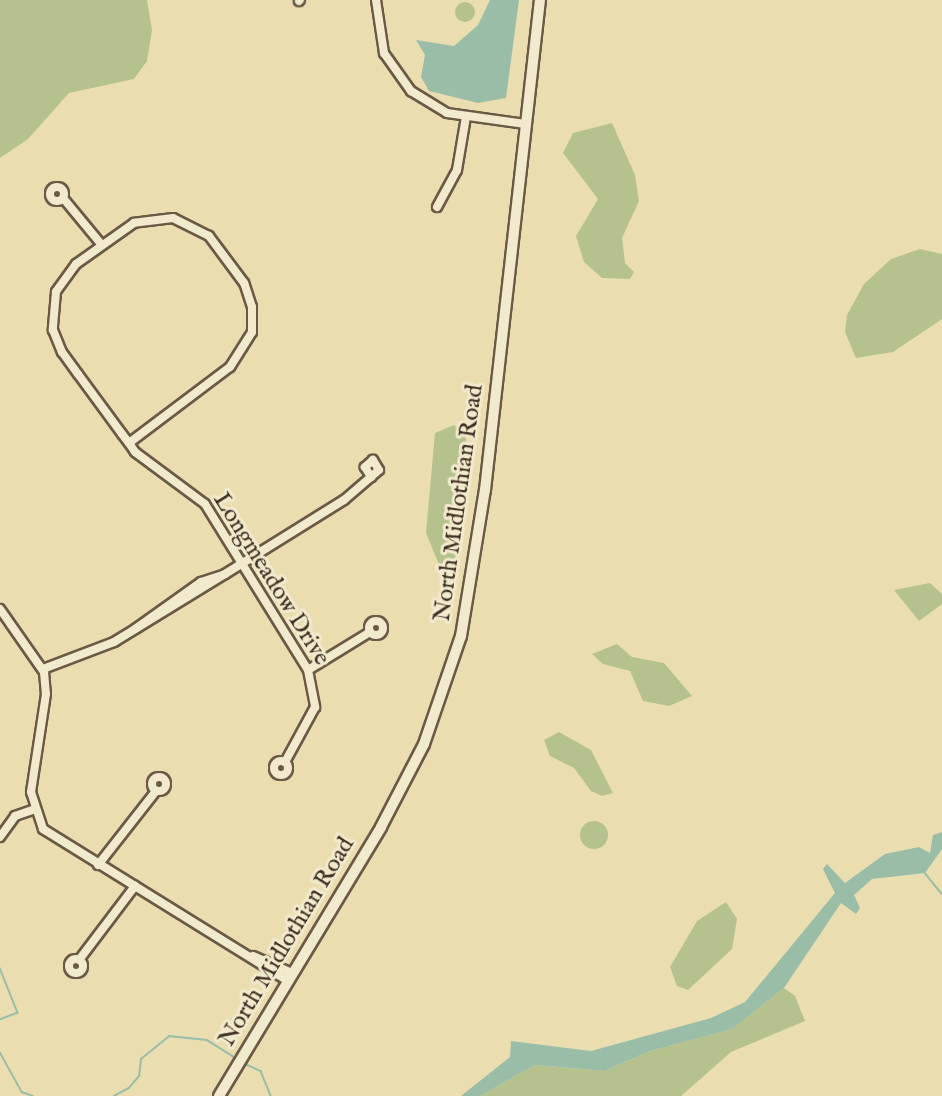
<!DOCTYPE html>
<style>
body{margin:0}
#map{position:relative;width:942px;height:1096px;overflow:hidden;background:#eadeb1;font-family:"IM FELL English",serif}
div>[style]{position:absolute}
.green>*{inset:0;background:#b5c28d}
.round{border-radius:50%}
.water>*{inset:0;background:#99bda7}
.stream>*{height:1.5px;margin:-0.75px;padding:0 0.75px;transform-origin:0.75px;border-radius:0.75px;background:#99bda7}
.roads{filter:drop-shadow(2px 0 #6a5a45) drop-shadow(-2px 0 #6a5a45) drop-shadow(0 2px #6a5a45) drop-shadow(0 -2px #6a5a45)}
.street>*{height:8px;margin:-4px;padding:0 4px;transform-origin:4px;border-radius:4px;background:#f1eacc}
.street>.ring{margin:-4px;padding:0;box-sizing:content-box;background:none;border:8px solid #f1eacc;border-radius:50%}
.secondary>*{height:10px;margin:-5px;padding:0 5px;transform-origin:5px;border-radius:5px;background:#f1eacc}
span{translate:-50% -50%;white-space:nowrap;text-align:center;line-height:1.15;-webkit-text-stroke:6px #f1eacc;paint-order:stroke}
.street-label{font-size:24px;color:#3f2e21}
</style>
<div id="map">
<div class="green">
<div style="clip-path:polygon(0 0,147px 0,152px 30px,147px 61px,134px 79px,69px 93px,28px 139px,0 158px)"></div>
<div class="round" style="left:455px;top:2px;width:20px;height:20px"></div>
<div style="clip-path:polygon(612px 123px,635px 175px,639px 201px,622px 238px,625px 263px,634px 272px,630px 279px,602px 278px,584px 262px,576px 236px,598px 199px,563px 153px,573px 133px)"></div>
<div style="clip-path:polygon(920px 249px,942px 254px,942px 319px,893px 352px,856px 358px,845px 332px,847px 315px,864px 284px,891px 259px)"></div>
<div style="clip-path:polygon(454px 425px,466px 435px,461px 520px,456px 558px,440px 567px,426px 533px,435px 433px)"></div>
<div style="clip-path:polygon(930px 583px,942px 594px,942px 604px,919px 621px,894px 590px)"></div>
<div style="clip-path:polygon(617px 644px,632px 657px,664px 663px,692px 696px,669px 706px,643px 701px,630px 671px,603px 664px,592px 654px)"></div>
<div style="clip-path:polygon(559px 732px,591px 750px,613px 793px,602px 796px,591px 791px,574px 768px,550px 756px,544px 740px)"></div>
<div class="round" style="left:580px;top:821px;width:28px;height:28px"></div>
<div style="clip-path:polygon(726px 902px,737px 919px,732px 949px,688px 990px,677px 986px,670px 967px,697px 921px)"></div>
<div style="clip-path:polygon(784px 988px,795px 996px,805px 1021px,731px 1052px,681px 1096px,480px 1096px,535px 1065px,605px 1071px,647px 1052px,732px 1029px)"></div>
</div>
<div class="water">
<div style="clip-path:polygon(490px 0,519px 0,506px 98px,478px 103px,429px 91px,421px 77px,425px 55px,416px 40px,454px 46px,478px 25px)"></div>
<div style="clip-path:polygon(942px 832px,942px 849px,925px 873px,872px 879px,854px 895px,860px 908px,856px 914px,841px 903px,784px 988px,732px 1029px,647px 1052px,605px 1071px,535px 1065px,480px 1096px,461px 1096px,510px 1057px,511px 1041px,591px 1051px,711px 1018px,745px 1002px,835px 893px,823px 869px,827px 864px,845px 883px,885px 854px,919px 847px,930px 853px,933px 835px)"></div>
</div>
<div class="stream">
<div style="left:925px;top:873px;width:27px;rotate:51deg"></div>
<div style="left:0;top:968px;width:48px;rotate:68.2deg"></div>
<div style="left:18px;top:1013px;width:19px;rotate:159deg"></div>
<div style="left:0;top:1052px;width:46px;rotate:61.2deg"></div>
<div style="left:22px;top:1092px;width:12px;rotate:20deg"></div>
<div style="left:243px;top:1063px;width:20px;rotate:24deg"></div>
<div style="left:261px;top:1071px;width:27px;rotate:68deg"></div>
<div style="left:114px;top:1096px;width:17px;rotate:-28deg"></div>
<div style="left:129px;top:1088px;width:16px;rotate:-50deg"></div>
<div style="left:139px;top:1076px;width:17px;rotate:-83deg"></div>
<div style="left:141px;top:1059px;width:36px;rotate:-39deg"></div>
<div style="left:169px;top:1036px;width:38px;rotate:6deg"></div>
<div style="left:207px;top:1040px;width:36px;rotate:32deg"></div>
</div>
<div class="roads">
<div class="street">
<div style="left:376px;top:0;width:54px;rotate:81.4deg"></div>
<div style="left:384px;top:53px;width:47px;rotate:54.6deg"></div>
<div style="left:411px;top:91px;width:42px;rotate:31.4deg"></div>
<div style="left:447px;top:113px;width:79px;rotate:8deg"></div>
<div style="left:299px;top:1px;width:1px;rotate:-45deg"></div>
<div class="ring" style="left:50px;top:187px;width:6px;height:6px"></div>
<div style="left:63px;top:198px;width:60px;rotate:50.4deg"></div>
<div style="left:437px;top:207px;width:42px;rotate:-61.6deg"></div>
<div style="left:457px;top:170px;width:54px;rotate:-80.4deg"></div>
<div style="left:129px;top:443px;width:126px;rotate:-37deg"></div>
<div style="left:230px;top:367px;width:41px;rotate:-57.8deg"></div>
<div style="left:252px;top:332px;width:25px;rotate:-90deg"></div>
<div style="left:252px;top:307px;width:25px;rotate:-108deg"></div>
<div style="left:244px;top:283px;width:59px;rotate:-126.7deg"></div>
<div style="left:209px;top:236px;width:40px;rotate:-153.4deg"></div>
<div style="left:173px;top:218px;width:39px;rotate:173deg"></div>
<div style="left:134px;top:223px;width:71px;rotate:144.7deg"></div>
<div style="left:76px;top:264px;width:34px;rotate:126deg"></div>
<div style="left:56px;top:292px;width:38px;rotate:95deg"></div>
<div style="left:53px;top:330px;width:24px;rotate:68deg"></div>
<div style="left:62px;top:352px;width:27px;rotate:54deg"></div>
<div style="left:78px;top:374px;width:74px;rotate:53.7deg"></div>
<div style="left:122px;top:434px;width:11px;rotate:52deg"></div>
<div style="left:129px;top:443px;width:11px;rotate:56deg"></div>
<div style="left:135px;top:452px;width:87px;rotate:36.6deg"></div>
<div style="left:205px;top:504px;width:195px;rotate:58.2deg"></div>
<div style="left:308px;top:670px;width:38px;rotate:79deg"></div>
<div style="left:315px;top:707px;width:63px;rotate:118.6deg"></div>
<div style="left:0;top:609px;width:77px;rotate:55.1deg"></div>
<div style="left:44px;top:672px;width:22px;rotate:85deg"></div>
<div style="left:46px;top:694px;width:99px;rotate:98.7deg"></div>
<div style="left:31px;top:792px;width:39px;rotate:72deg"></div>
<div style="left:43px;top:829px;width:288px;rotate:31.8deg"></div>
<div class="ring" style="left:369px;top:621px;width:6px;height:6px"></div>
<div style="left:135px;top:629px;width:81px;rotate:-35.5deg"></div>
<div style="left:201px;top:582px;width:25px;rotate:-18deg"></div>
<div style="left:225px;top:574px;width:140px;rotate:-31.9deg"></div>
<div style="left:344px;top:500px;width:46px;rotate:-40.6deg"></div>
<div style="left:379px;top:470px;width:12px;rotate:-121deg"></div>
<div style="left:373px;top:460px;width:11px;rotate:139deg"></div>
<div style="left:365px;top:467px;width:12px;rotate:59deg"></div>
<div style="left:43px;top:669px;width:76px;rotate:-20.8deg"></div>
<div style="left:114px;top:642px;width:130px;rotate:-31.5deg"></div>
<div style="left:308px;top:670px;width:73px;rotate:-31.5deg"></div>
<div class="ring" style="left:274px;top:761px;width:6px;height:6px"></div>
<div class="ring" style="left:152px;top:777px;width:6px;height:6px"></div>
<div style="left:0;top:837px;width:26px;rotate:-54deg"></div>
<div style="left:15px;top:816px;width:18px;rotate:-19deg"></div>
<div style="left:98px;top:865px;width:94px;rotate:-51.9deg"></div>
<div style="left:253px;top:956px;width:43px;rotate:23.6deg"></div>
<div class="ring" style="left:69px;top:959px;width:6px;height:6px"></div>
<div style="left:79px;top:960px;width:93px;rotate:-52.9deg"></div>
</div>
<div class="secondary">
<div style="left:219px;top:1096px;width:314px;rotate:-58.9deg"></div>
<div style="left:381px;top:827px;width:93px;rotate:-62.6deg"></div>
<div style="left:424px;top:744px;width:114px;rotate:-71.1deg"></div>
<div style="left:461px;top:636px;width:148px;rotate:-80.7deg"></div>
<div style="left:485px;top:490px;width:493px;rotate:-83.6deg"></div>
</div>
</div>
<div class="street-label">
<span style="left:459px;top:503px;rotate:-82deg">North Midlothian Road</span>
<span style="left:271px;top:579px;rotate:58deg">Longmeadow Drive</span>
<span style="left:287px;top:942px;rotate:-59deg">North Midlothian Road</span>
</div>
</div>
